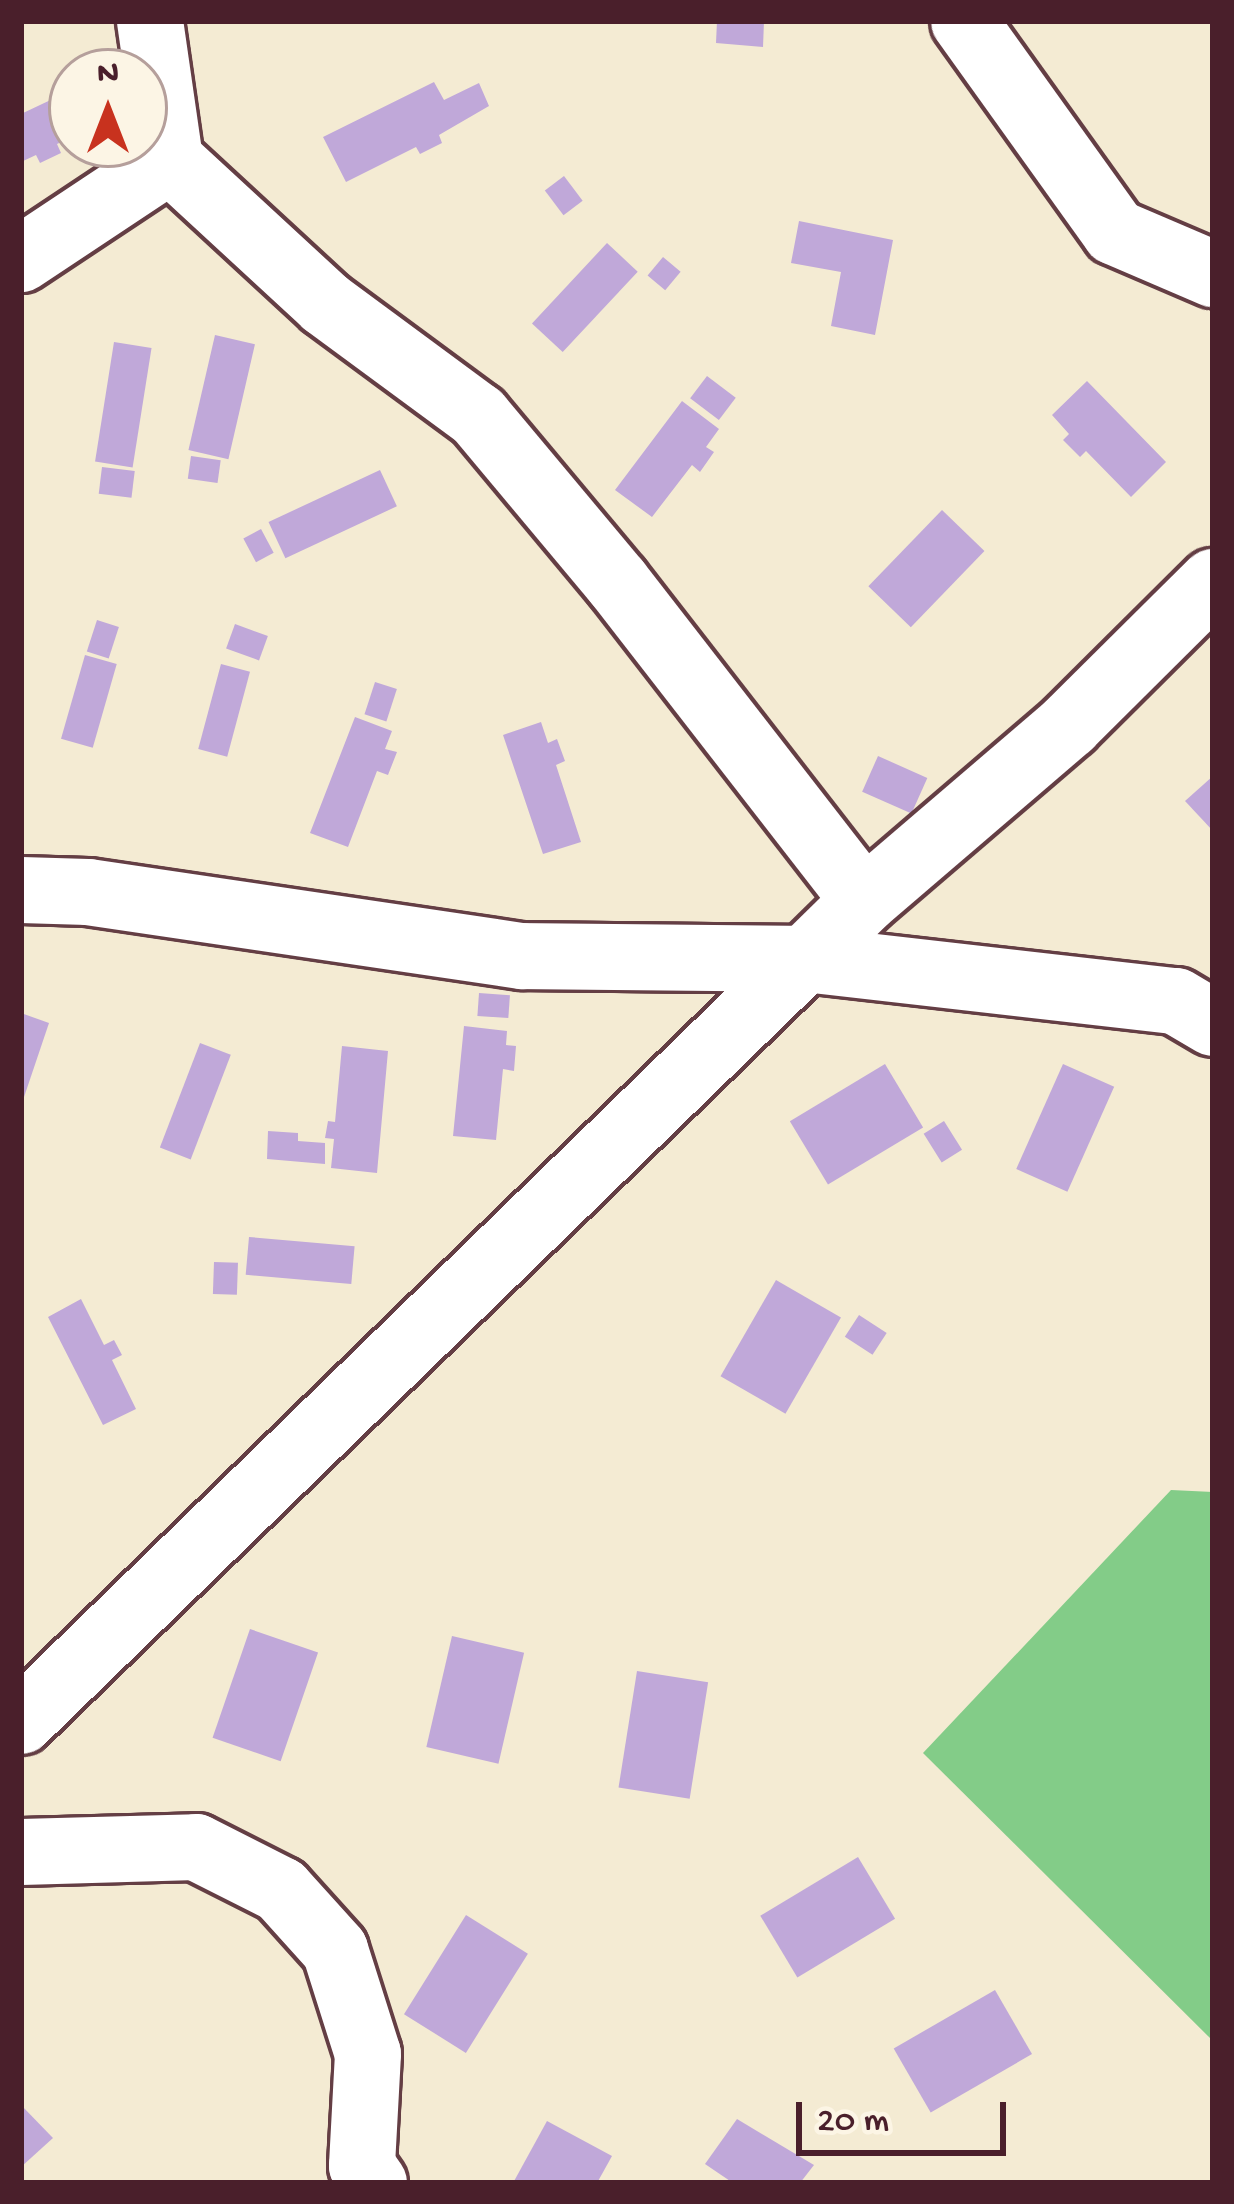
<!DOCTYPE html>
<style>
body{margin:0}
#map{position:relative;width:1234px;height:2204px;overflow:hidden;background:#f4ebd3;font-family:"Gochi Hand",sans-serif}
div>[style]{position:absolute}
.green>*{inset:0;background:#83cc88}
.building>*{inset:0;background:#c0a8d9;transform-origin:0 0}
.roads{filter:drop-shadow(3px 0 #643e44) drop-shadow(-3px 0 #643e44) drop-shadow(0 3px #643e44) drop-shadow(0 -3px #643e44)}
.minor>*{height:66px;margin:-33px;padding:0 33px;transform-origin:33px;border-radius:33px;background:#fff}
span{translate:-50% -50%;white-space:nowrap;text-align:center;line-height:1.15;-webkit-text-stroke:9px #fcf5e5;paint-order:stroke}
.frame{position:absolute;inset:0;border:24px solid #4a1f2b;pointer-events:none}
.north{position:absolute;left:48px;top:48px;width:120px;height:120px;box-sizing:border-box;background:#fcf5e5;border:3px solid #b59f9b;border-radius:50%;rotate:0deg;font-size:33px;font-weight:700;line-height:48px;text-align:center;color:#4a1f2b}
.north::after{content:'';display:block;margin:auto;width:42px;height:54px;background:#c8321e;clip-path:polygon(50% 0,100% 100%,50% 72%,0 100%)}
.scale{position:absolute;left:796px;top:2102px;width:210px;height:54px;box-sizing:border-box;border:6px solid #4a1f2b;border-top:0;padding-left:15px;font-size:36px;line-height:42px;white-space:nowrap;color:#4a1f2b;-webkit-text-stroke:9px #fcf5e5;paint-order:stroke}
</style>
<div id="map">
<div class="green">
<div style="clip-path:polygon(1171px 1490px,1213px 1492px,1213px 2041px,923px 1753px)"></div>
</div>
<div class="building">
<div style="clip-path:polygon(717px 21px,764px 21px,763px 47px,716px 43px)"></div>
<div style="clip-path:polygon(434px 82px,444px 100px,479px 83px,489px 106px,439px 135px,442px 143px,420px 154px,416px 147px,346px 182px,323px 137px)"></div>
<div style="clip-path:polygon(59px 96px,72px 123px,72px 137px,57px 144px,61px 153px,40px 163px,36px 155px,21px 162px,21px 114px)"></div>
<div style="left:564px;top:176px;width:31px;height:24px;rotate:53deg"></div>
<div style="clip-path:polygon(799px 221px,893px 240px,875px 335px,831px 326px,841px 272px,791px 263px)"></div>
<div style="left:607px;top:243px;width:42px;height:110px;rotate:43deg"></div>
<div style="left:663px;top:257px;width:23px;height:24px;rotate:40deg"></div>
<div style="left:215px;top:335px;width:41px;height:118px;rotate:13deg"></div>
<div style="left:114px;top:342px;width:38px;height:121px;rotate:9deg"></div>
<div style="left:707px;top:376px;width:36px;height:28px;rotate:37deg"></div>
<div style="clip-path:polygon(1087px 381px,1166px 462px,1131px 497px,1086px 451px,1080px 457px,1063px 440px,1069px 434px,1052px 415px)"></div>
<div style="clip-path:polygon(682px 401px,719px 429px,706px 447px,714px 452px,700px 472px,692px 465px,652px 517px,615px 490px)"></div>
<div style="left:191px;top:456px;width:30px;height:23px;rotate:8deg"></div>
<div style="left:102px;top:467px;width:33px;height:27px;rotate:7deg"></div>
<div style="left:380px;top:470px;width:40px;height:123px;rotate:65deg"></div>
<div style="left:942px;top:510px;width:59px;height:106px;rotate:44deg"></div>
<div style="left:261px;top:529px;width:27px;height:20px;rotate:62deg"></div>
<div style="left:97px;top:620px;width:23px;height:33px;rotate:18deg"></div>
<div style="left:235px;top:624px;width:35px;height:26px;rotate:20deg"></div>
<div style="left:85px;top:655px;width:33px;height:87px;rotate:16deg"></div>
<div style="left:221px;top:664px;width:30px;height:88px;rotate:15deg"></div>
<div style="left:375px;top:682px;width:23px;height:34px;rotate:18deg"></div>
<div style="clip-path:polygon(355px 717px,392px 731px,385px 749px,397px 752px,388px 775px,377px 771px,348px 847px,310px 833px)"></div>
<div style="clip-path:polygon(541px 722px,548px 743px,557px 739px,565px 761px,556px 765px,581px 842px,543px 854px,503px 735px)"></div>
<div style="left:878px;top:756px;width:54px;height:39px;rotate:24deg"></div>
<div style="clip-path:polygon(1213px 776px,1213px 831px,1185px 801px)"></div>
<div style="left:479px;top:993px;width:31px;height:23px;rotate:4deg"></div>
<div style="clip-path:polygon(21px 1013px,49px 1023px,22px 1103px,21px 1103px)"></div>
<div style="clip-path:polygon(464px 1026px,507px 1031px,506px 1045px,516px 1046px,514px 1071px,503px 1069px,496px 1140px,453px 1136px)"></div>
<div style="left:200px;top:1043px;width:33px;height:112px;rotate:21deg"></div>
<div style="clip-path:polygon(342px 1046px,388px 1051px,377px 1173px,331px 1168px,334px 1139px,325px 1138px,328px 1121px,335px 1122px)"></div>
<div style="left:885px;top:1064px;width:74px;height:111px;rotate:59deg"></div>
<div style="left:1063px;top:1064px;width:56px;height:115px;rotate:24deg"></div>
<div style="left:944px;top:1121px;width:34px;height:24px;rotate:58deg"></div>
<div style="clip-path:polygon(268px 1131px,298px 1133px,298px 1141px,325px 1143px,325px 1164px,267px 1159px)"></div>
<div style="left:249px;top:1237px;width:106px;height:38px;rotate:5deg"></div>
<div style="left:214px;top:1262px;width:24px;height:32px;rotate:2deg"></div>
<div style="left:776px;top:1280px;width:75px;height:111px;rotate:30deg"></div>
<div style="clip-path:polygon(81px 1299px,104px 1345px,114px 1340px,122px 1355px,112px 1360px,136px 1409px,103px 1425px,48px 1317px)"></div>
<div style="left:859px;top:1315px;width:33px;height:26px;rotate:33deg"></div>
<div style="left:250px;top:1629px;width:72px;height:115px;rotate:19deg"></div>
<div style="left:452px;top:1636px;width:74px;height:114px;rotate:13deg"></div>
<div style="left:637px;top:1671px;width:72px;height:118px;rotate:9deg"></div>
<div style="left:858px;top:1857px;width:72px;height:114px;rotate:59deg"></div>
<div style="left:466px;top:1915px;width:73px;height:117px;rotate:32deg"></div>
<div style="left:995px;top:1990px;width:74px;height:117px;rotate:60deg"></div>
<div style="clip-path:polygon(21px 2105px,53px 2138px,21px 2167px)"></div>
<div style="clip-path:polygon(737px 2119px,814px 2165px,800px 2183px,733px 2183px,705px 2164px)"></div>
<div style="clip-path:polygon(547px 2121px,612px 2156px,597px 2183px,513px 2183px)"></div>
</div>
<div class="roads">
<div class="minor">
<div style="left:150px;top:21px;width:140px;rotate:81.8deg"></div>
<div style="left:170px;top:160px;width:212px;rotate:42.7deg"></div>
<div style="left:326px;top:304px;width:189px;rotate:36.4deg"></div>
<div style="left:478px;top:416px;width:217px;rotate:50.1deg"></div>
<div style="left:617px;top:582px;width:403px;rotate:52.2deg"></div>
<div style="left:964px;top:21px;width:259px;rotate:54.4deg"></div>
<div style="left:1115px;top:232px;width:107px;rotate:23.2deg"></div>
<div style="left:21px;top:259px;width:179px;rotate:-33.6deg"></div>
<div style="left:21px;top:890px;width:67px;rotate:1.7deg"></div>
<div style="left:88px;top:892px;width:440px;rotate:8.4deg"></div>
<div style="left:523px;top:956px;width:282px;rotate:0.6deg"></div>
<div style="left:805px;top:959px;width:83px;rotate:-44.5deg"></div>
<div style="left:864px;top:901px;width:270px;rotate:-40.6deg"></div>
<div style="left:1069px;top:725px;width:203px;rotate:-44.8deg"></div>
<div style="left:21px;top:1721px;width:1093px;rotate:-44.18deg"></div>
<div style="left:805px;top:959px;width:373px;rotate:6.5deg"></div>
<div style="left:1176px;top:1001px;width:43px;rotate:30.7deg"></div>
<div style="left:21px;top:1852px;width:175px;rotate:-1.6deg"></div>
<div style="left:196px;top:1847px;width:95px;rotate:26.8deg"></div>
<div style="left:281px;top:1890px;width:81px;rotate:48deg"></div>
<div style="left:335px;top:1950px;width:109px;rotate:72.4deg"></div>
<div style="left:368px;top:2054px;width:112px;rotate:93.1deg"></div>
<div style="left:362px;top:2166px;width:21px;rotate:55deg"></div>
</div>
</div>
<div class="frame"></div>
<div class="north">N</div>
<div class="scale">20 m</div>
</div>
